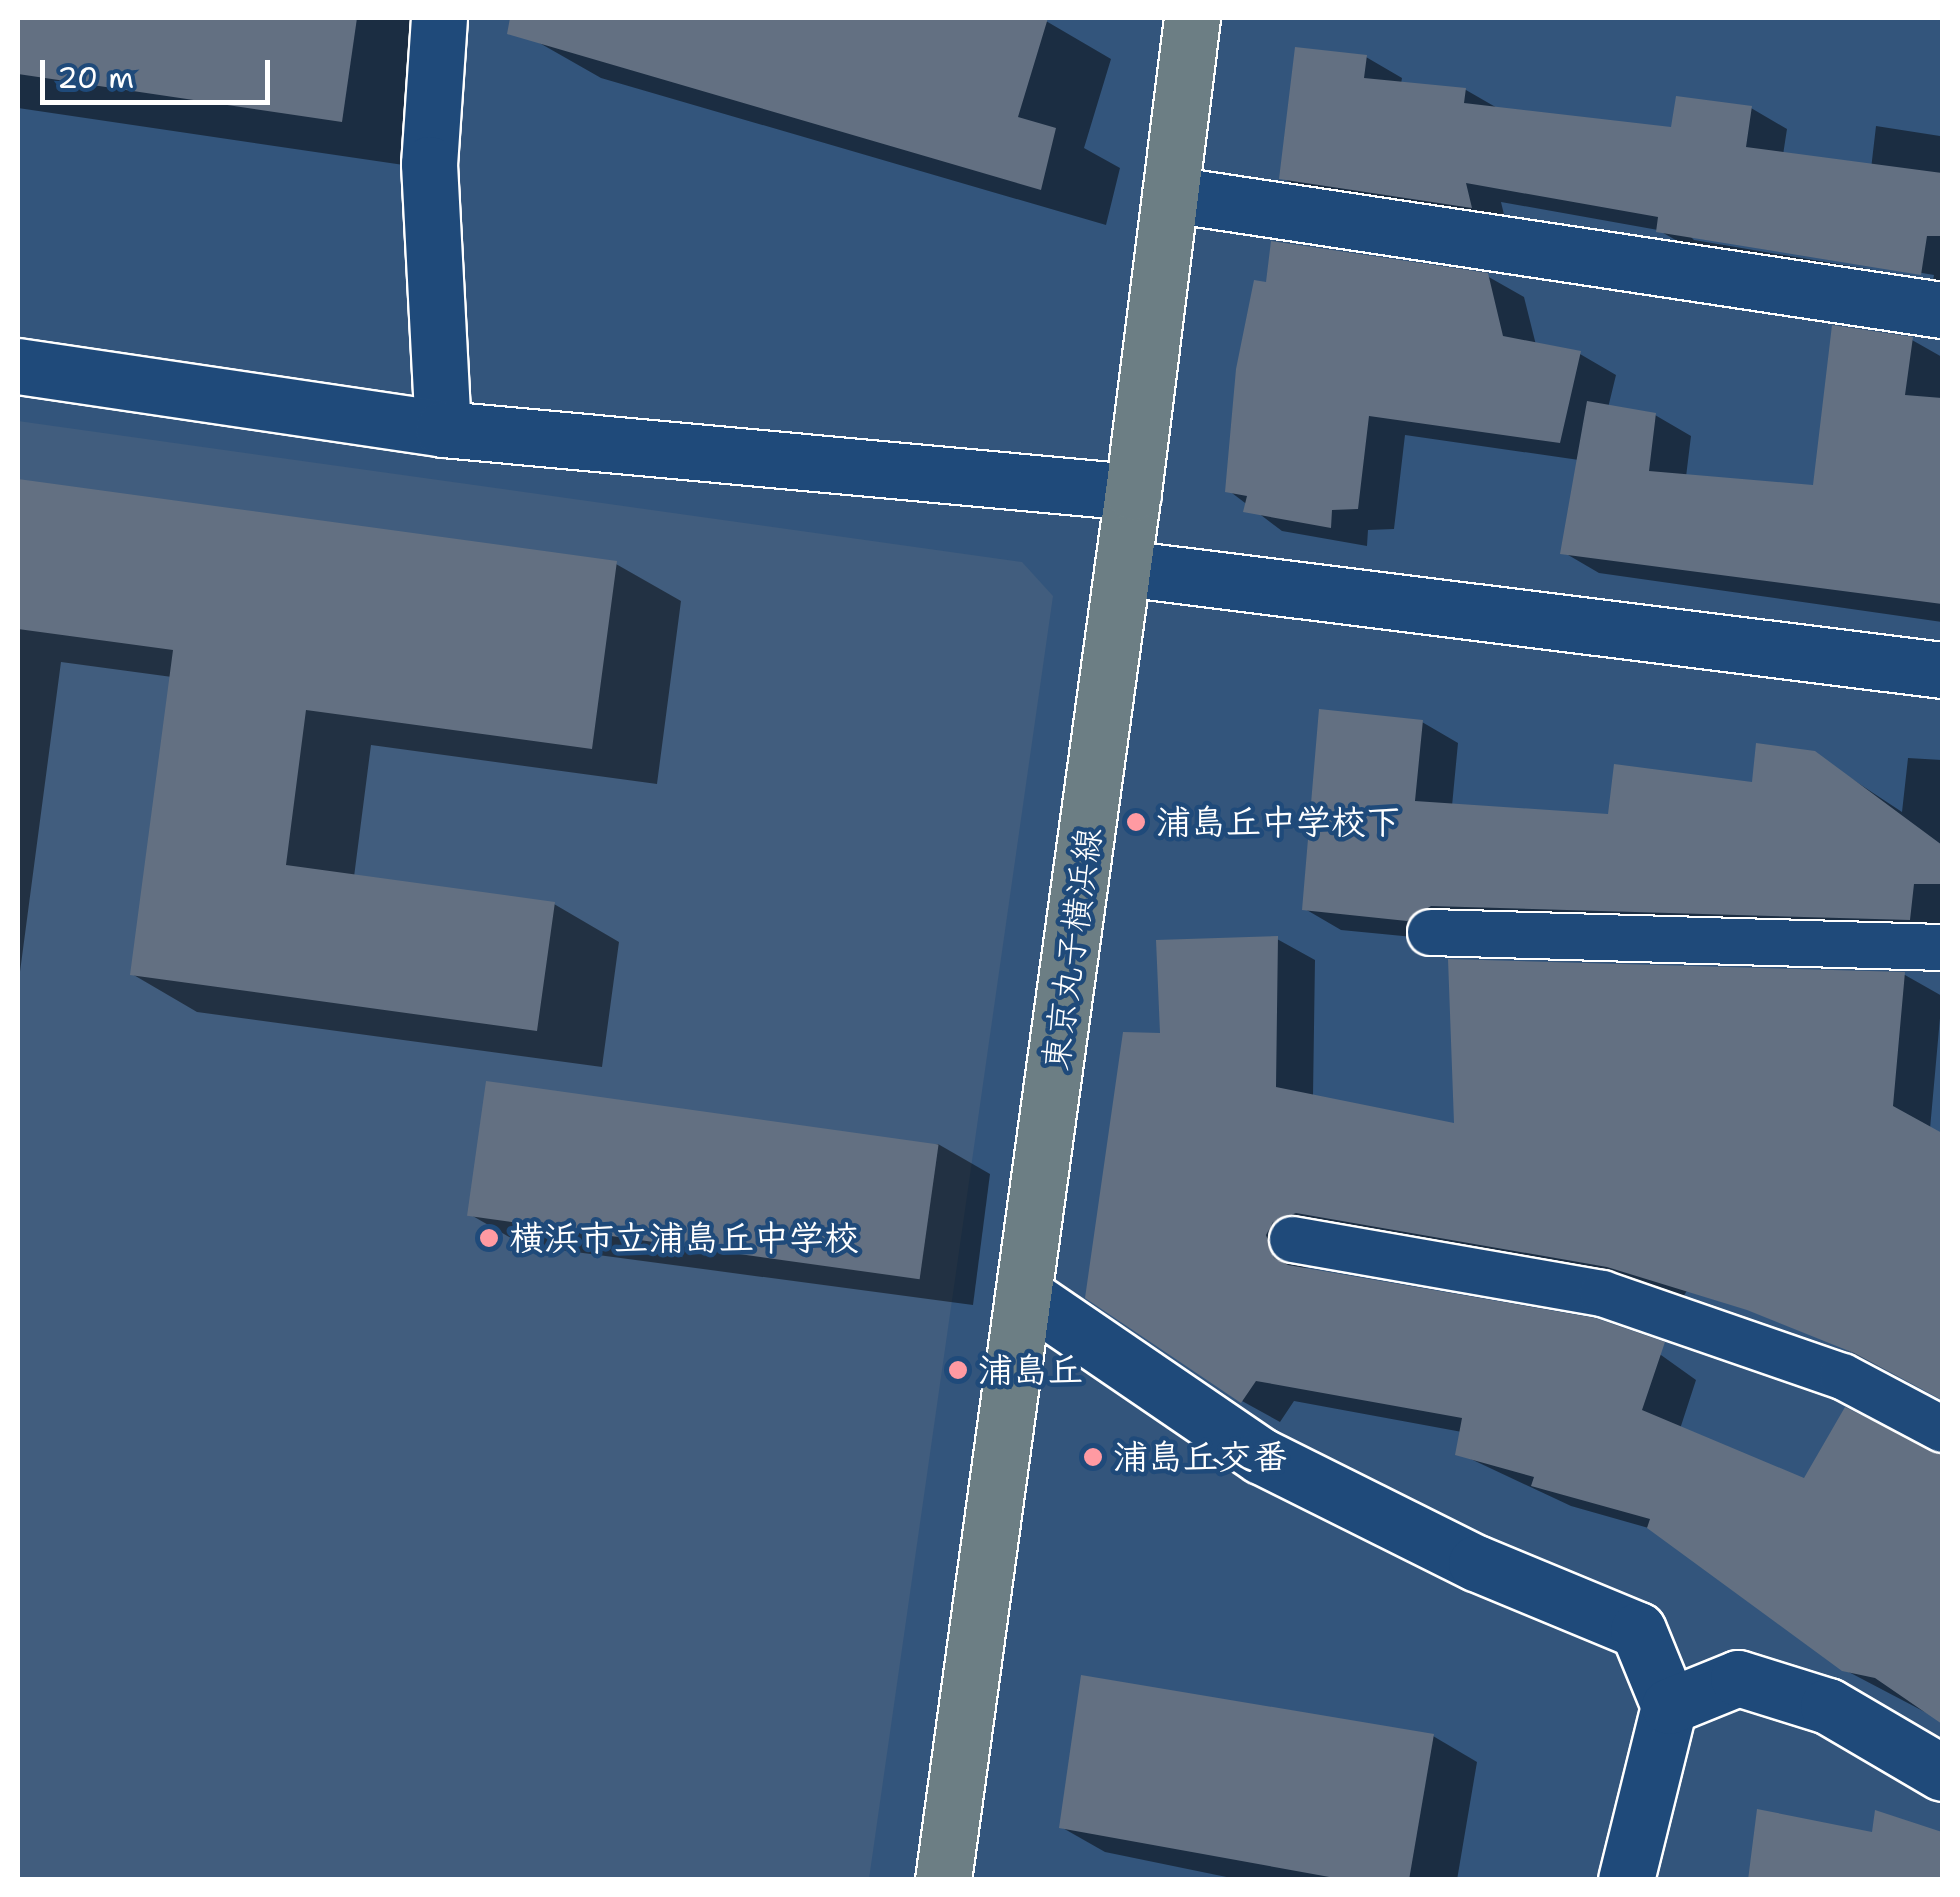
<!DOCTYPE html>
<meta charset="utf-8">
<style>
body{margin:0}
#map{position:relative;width:1960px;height:1897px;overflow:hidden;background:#33557c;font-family:"Shantell Sans","Klee One",sans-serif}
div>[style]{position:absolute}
.built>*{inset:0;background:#415d7e}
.shadow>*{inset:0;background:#0007}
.building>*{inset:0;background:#637082;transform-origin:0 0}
.roads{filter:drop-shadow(2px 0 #fff) drop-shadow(-2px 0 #fff) drop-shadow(0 2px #fff) drop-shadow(0 -2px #fff)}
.lane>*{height:45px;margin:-22.5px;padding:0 22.5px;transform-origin:22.5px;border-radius:22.5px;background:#1f4a7a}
.street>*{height:55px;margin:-27.5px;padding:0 27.5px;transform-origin:27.5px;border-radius:27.5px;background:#1f4a7a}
.secondary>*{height:55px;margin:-27.5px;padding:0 27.5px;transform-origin:27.5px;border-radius:27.5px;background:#1f4a7a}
.primary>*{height:55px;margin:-27.5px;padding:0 27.5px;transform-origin:27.5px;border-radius:27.5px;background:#6c7e84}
.dots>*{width:28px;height:28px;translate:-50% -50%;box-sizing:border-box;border:5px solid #1f4a7a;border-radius:50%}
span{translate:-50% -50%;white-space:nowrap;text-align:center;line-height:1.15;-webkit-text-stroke:9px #1f4a7a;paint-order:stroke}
.poi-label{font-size:35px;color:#fff;font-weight:700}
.left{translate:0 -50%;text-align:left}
.street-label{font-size:35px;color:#fff}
.frame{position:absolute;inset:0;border:20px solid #fff;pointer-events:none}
.scale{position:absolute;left:40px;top:60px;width:230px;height:45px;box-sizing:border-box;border:5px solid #fff;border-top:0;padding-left:12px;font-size:30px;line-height:35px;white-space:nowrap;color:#fff;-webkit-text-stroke:8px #1f4a7a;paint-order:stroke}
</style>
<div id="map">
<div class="built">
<div style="clip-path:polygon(18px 421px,1022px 562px,1053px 596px,869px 1879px,18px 1880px)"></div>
</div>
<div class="shadow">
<div style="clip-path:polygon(18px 18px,446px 18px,424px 168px,18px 108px)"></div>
<div style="clip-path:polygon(543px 18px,1046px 21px,1111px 59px,1084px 148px,1120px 168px,1106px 225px,601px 78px,536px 41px)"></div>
<div style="clip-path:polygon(evenodd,1366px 57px,1402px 78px,1401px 84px,1466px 90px,1499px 109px,1673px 130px,1751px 108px,1787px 129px,1783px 155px,1871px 169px,1876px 126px,1940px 136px,1942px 292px,1695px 251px,1658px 230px,1501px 202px,1507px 227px,1317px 198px,1281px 177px,1366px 57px,1688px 234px,1934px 275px,1933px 280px,1694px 240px,1688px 234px)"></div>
<div style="clip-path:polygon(1487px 276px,1524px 297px,1536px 345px,1580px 354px,1616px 375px,1608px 408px,1655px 415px,1691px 436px,1686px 477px,1815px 488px,1912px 340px,1942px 357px,1942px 622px,1599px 573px,1563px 552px,1579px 460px,1405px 435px,1394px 529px,1368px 530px,1367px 546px,1282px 531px,1228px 490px)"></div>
<div style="clip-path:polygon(18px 485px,616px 564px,681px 601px,657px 784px,371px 745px,354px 877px,554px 904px,619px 942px,602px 1067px,197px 1012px,132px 974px,172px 677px,61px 662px,18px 987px)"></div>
<div style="clip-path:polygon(1422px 722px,1458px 743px,1452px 806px,1610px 816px,1754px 784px,1814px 754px,1902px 812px,1908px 758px,1942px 760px,1942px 939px,1444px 940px,1341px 930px,1305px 909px)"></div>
<div style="clip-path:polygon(1277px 939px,1315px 960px,1313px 1097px,1456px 1126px,1451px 961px,1905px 975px,1942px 996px,1930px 1129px,1942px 1135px,1942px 1399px,1698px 1272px,1682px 1299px,1308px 1244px,1305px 1271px,1654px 1350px,1696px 1380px,1680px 1429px,1805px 1482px,1855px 1481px,1942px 1537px,1942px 1721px,1843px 1669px,1652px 1529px,1571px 1506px,1458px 1453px,1462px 1432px,1294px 1401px,1280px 1422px,1242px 1401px,1162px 1036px)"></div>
<div style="clip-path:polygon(938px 1144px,990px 1174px,973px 1305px,523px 1245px,471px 1215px)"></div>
<div style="clip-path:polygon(1433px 1736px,1477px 1762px,1457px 1880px,1241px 1880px,1105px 1852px,1061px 1827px)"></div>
</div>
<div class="building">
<div style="clip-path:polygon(18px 18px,357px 18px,342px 122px,18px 74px)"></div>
<div style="clip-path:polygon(510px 18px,1048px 18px,1018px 117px,1056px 128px,1041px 190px,507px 34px)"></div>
<div style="clip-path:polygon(1295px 47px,1367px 55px,1364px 78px,1466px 88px,1464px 103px,1671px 127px,1676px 96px,1752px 106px,1746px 147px,1942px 173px,1942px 236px,1927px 236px,1921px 275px,1656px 232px,1658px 217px,1466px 183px,1472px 208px,1279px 179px)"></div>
<div style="clip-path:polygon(1271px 241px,1488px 273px,1503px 336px,1581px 351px,1560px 443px,1369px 416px,1358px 509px,1332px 510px,1331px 528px,1243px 512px,1247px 496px,1225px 492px,1236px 369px,1254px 280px,1266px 282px)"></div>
<div style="clip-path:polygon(1832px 325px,1913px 337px,1905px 395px,1942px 398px,1942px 604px,1560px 554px,1587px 401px,1656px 413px,1649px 471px,1813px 485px)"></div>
<div style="clip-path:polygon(18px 479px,617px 561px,592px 749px,306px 710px,286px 865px,555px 902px,537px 1031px,130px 975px,173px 650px,18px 629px)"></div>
<div style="clip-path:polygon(1319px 709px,1423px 720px,1415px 801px,1608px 814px,1614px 764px,1752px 782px,1756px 743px,1815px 751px,1942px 845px,1942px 884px,1914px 884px,1910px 920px,1431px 906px,1407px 921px,1302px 910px)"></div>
<div style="clip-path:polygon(1278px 936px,1276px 1087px,1454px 1123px,1448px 959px,1905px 972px,1893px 1106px,1942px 1133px,1942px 1400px,1854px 1353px,1747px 1310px,1607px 1267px,1296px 1213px,1273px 1222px,1266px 1235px,1274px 1258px,1288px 1265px,1595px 1318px,1665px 1342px,1642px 1410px,1804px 1478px,1845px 1407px,1942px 1455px,1942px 1724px,1875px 1678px,1842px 1671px,1647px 1528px,1650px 1519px,1531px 1486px,1534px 1477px,1455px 1455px,1462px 1418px,1256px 1381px,1241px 1403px,1085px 1298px,1123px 1032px,1160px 1033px,1156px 940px)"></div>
<div style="left:486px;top:1081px;width:457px;height:136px;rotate:8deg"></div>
<div style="clip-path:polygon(1081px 1675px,1434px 1734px,1409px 1880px,1346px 1880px,1059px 1828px)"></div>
<div style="clip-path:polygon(1757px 1809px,1872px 1832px,1875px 1810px,1942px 1832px,1942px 1880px,1748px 1880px)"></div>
</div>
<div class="roads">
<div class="lane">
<div style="left:1430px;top:932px;width:512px;rotate:1.68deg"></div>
<div style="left:1292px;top:1239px;width:315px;rotate:9.9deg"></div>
<div style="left:1602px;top:1293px;width:254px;rotate:19.1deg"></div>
<div style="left:1842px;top:1376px;width:113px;rotate:27.9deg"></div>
</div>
<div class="street">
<div style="left:439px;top:18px;width:146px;rotate:93.9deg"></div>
<div style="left:429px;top:164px;width:265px;rotate:87deg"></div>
<div style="left:1170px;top:194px;width:781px;rotate:8.55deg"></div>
<div style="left:1123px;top:568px;width:825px;rotate:7.1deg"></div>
<div style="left:1025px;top:1295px;width:286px;rotate:34.3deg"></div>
<div style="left:1261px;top:1456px;width:240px;rotate:26.5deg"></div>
<div style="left:1476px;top:1563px;width:175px;rotate:22.5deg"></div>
<div style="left:1638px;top:1630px;width:82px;rotate:67.8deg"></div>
<div style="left:1669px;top:1706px;width:179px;rotate:103.9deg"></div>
<div style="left:1669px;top:1706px;width:74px;rotate:-22.1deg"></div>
<div style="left:1738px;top:1678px;width:94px;rotate:17.3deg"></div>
<div style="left:1828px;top:1706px;width:132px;rotate:30.4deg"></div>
</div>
<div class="secondary">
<div style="left:18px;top:366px;width:430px;rotate:8.4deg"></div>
<div style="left:443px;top:429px;width:693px;rotate:5.22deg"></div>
</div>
<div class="primary">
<div style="left:943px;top:1880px;width:1401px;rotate:-82.21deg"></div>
<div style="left:1133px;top:492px;width:478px;rotate:-82.9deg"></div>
</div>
</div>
<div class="dots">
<div style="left:1136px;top:822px;background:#ff9aa2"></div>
<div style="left:489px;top:1238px;background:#ff9aa2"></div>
<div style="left:958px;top:1370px;background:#ff9aa2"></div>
<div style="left:1093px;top:1457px;background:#ff9aa2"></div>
</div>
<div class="poi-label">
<span class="left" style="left:1156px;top:822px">浦島丘中学校下</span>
<span class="left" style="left:509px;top:1238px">横浜市立浦島丘中学校</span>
<span class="left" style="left:978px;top:1370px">浦島丘</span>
<span class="left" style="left:1113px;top:1457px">浦島丘交番</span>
</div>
<div class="street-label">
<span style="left:1072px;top:949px;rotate:-82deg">東京丸子横浜線</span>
</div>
<div class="frame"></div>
<div class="scale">20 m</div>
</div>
